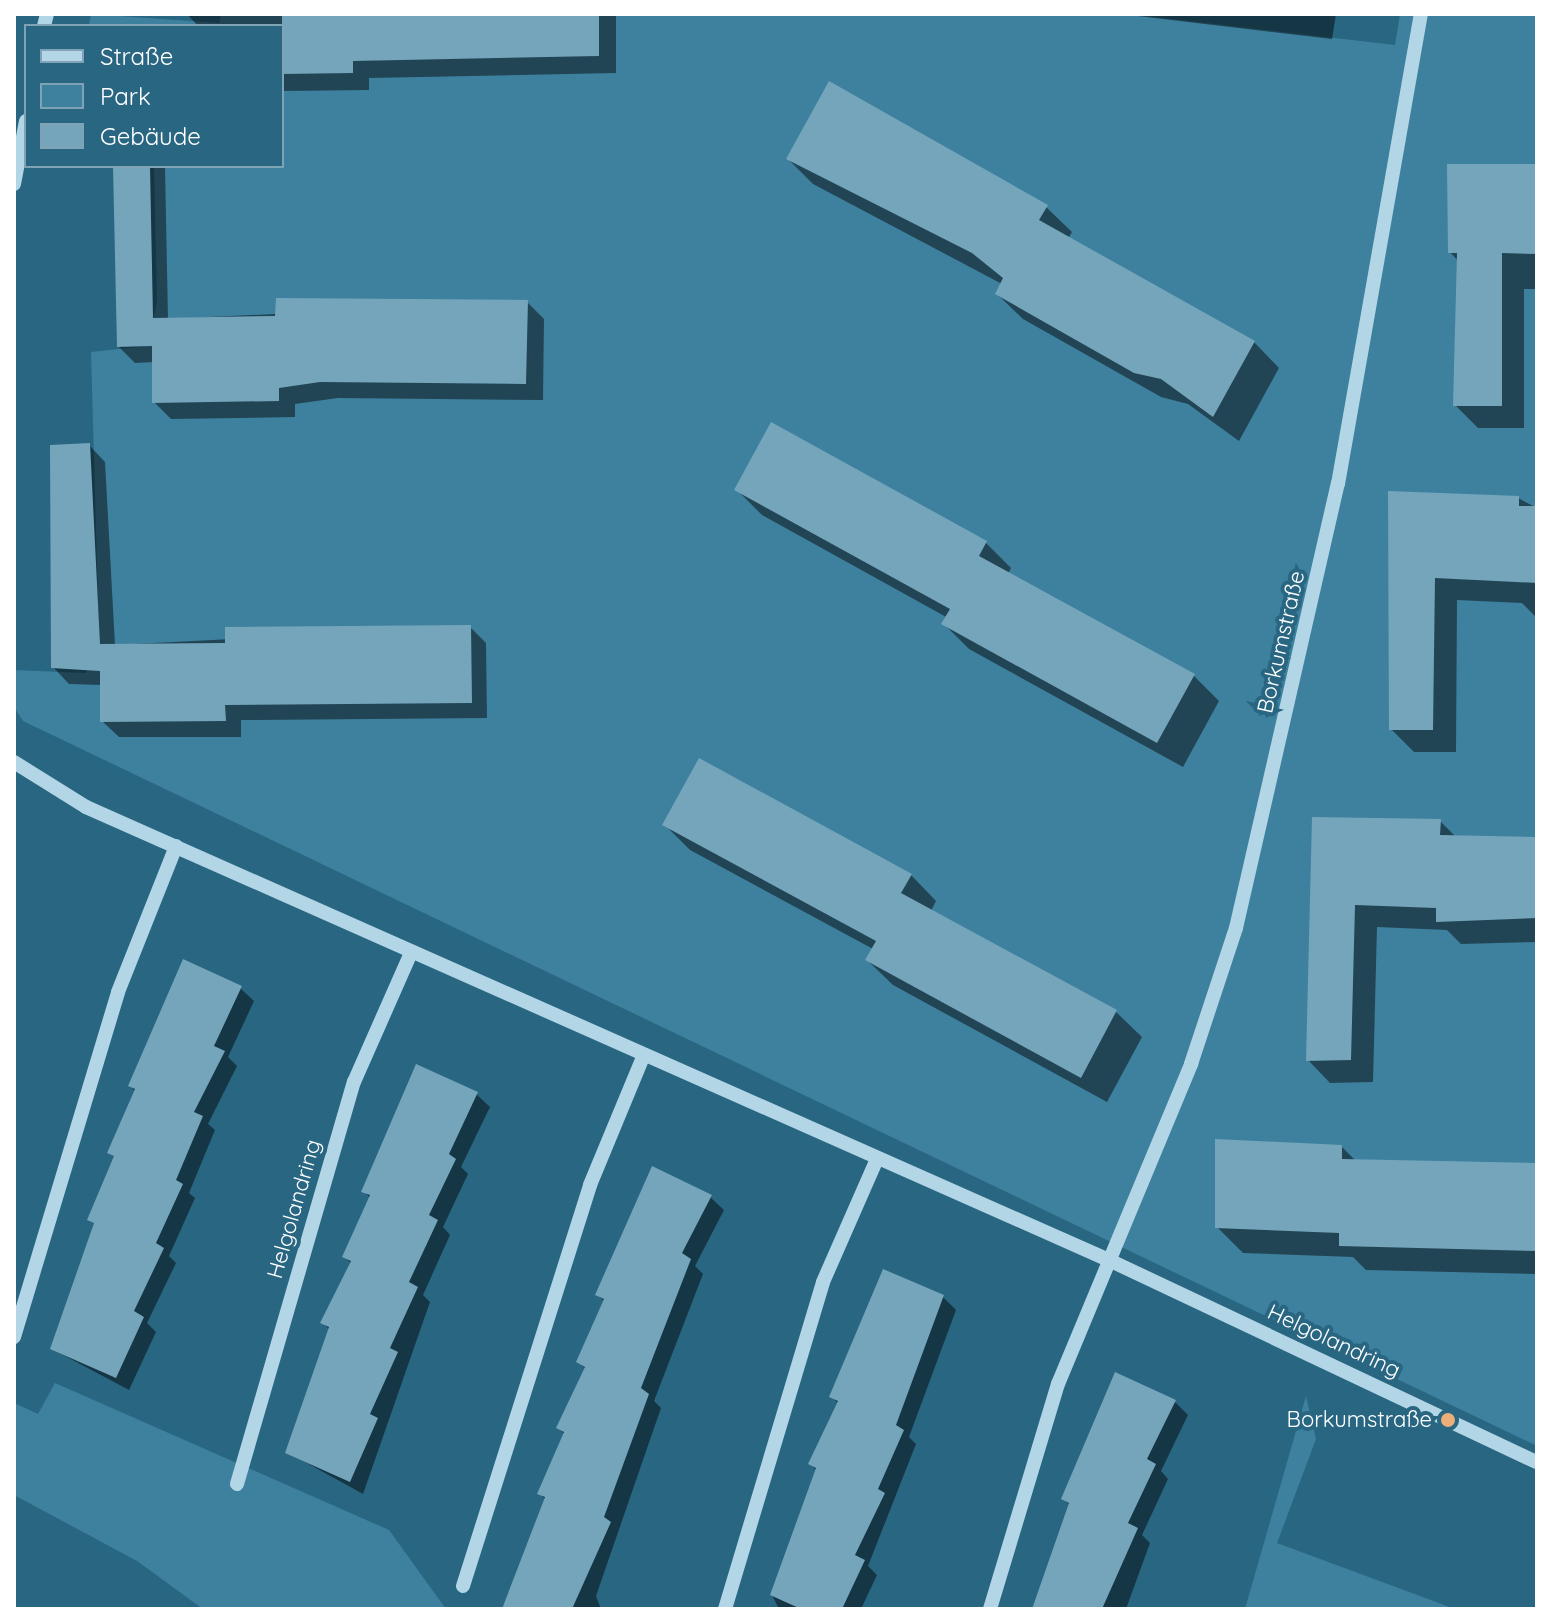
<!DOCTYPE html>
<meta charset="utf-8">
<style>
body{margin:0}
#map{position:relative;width:1551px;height:1623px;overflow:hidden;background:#296682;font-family:Quicksand,sans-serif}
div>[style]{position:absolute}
.green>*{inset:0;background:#3e819f}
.shadow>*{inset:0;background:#0007}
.building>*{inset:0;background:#75a5bb}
.minor>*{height:14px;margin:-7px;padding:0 7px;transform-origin:7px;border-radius:7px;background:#b2d6e6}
.dots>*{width:22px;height:22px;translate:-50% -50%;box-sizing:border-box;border:4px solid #296682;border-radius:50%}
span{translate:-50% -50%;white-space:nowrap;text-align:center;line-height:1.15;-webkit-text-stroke:8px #296682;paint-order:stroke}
.street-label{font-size:22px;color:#fff}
.poi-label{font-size:22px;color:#fff}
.right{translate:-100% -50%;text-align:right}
.frame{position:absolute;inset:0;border:16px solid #fff;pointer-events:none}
.legend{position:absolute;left:24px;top:24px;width:260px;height:144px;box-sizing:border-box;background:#296682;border:2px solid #7fa3b4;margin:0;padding:10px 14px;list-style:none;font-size:24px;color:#fff}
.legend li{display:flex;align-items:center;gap:16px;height:40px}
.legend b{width:40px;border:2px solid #7fa3b4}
</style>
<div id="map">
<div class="green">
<div style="clip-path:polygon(91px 14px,219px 23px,221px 14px,1129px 14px,1395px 45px,1400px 14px,1537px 14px,1537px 1446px,23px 721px,14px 707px,14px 670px,86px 673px,99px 636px,91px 352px,147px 346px,157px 302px,154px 166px,282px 166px,282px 26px,89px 26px)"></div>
<div style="clip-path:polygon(55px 1383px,389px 1530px,446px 1609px,203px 1609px,137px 1561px,14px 1495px,14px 1403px,38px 1414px)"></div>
<div style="clip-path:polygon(1306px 1396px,1316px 1439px,1277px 1543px,1455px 1609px,1245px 1609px)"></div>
</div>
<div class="shadow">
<div style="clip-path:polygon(616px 14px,616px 73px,369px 78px,369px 90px,282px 91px,282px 26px,198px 26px,187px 14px)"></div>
<div style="clip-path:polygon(1121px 14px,1336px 14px,1332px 39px)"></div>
<div style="clip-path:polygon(788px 159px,1046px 207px,1072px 232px,1068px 239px,1254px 342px,1279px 368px,1239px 441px,1188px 404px,1161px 397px,1023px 319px,997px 294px,1002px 284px,813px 184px)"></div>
<div style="clip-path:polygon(115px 166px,165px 166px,168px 319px,527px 302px,544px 319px,543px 400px,338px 398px,295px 404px,295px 417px,171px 419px,154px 402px,154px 362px,135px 363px,118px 346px)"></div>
<div style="clip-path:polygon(1537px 166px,1537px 289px,1524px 289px,1524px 428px,1478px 428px,1455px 405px,1459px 262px,1450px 252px)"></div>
<div style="clip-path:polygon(89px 445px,105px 462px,115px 645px,470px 627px,486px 643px,487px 718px,241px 720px,241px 737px,119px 737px,102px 721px,102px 685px,69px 684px,53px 667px)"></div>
<div style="clip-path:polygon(736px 489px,986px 543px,1011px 568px,1008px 574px,1194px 676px,1219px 701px,1183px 767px,969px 649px,944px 624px,948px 618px,762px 515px)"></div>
<div style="clip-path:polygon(1390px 493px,1518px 498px,1537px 508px,1537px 618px,1522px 603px,1457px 600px,1456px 752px,1414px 752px,1391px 729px)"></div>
<div style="clip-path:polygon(1314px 819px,1440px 821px,1456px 837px,1537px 839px,1537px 942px,1461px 944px,1447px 930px,1377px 927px,1373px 1082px,1330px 1083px,1308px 1060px)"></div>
<div style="clip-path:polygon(665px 825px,911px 875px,936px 901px,931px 911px,1116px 1012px,1142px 1037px,1107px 1102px,893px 985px,867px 960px,873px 949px,690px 850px)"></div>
<div style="clip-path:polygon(240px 988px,254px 1001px,228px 1057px,237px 1066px,208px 1124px,215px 1130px,189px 1193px,195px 1198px,169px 1256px,176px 1263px,147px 1323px,156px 1332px,129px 1390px,52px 1349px,116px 1158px,110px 1152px,136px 1092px,130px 1086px)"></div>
<div style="clip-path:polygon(476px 1094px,490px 1107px,461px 1167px,468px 1174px,443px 1227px,450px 1235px,423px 1295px,430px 1302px,363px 1494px,287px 1452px,330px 1330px,323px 1323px,352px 1264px,345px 1257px,371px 1198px,363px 1191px)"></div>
<div style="clip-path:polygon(1342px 1147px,1356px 1161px,1537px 1166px,1537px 1274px,1366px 1270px,1353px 1257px,1243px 1253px,1217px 1227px)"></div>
<div style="clip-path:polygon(710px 1197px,724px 1210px,695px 1266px,703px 1274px,654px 1401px,661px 1408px,596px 1596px,601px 1609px,503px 1609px,546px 1500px,539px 1493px,565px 1435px,558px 1427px,586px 1369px,578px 1362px,605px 1302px,597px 1294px)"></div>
<div style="clip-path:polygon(943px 1297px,956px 1310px,909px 1437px,916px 1444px,868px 1566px,877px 1575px,861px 1609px,779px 1609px,772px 1595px,817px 1471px,811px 1464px,839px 1404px,831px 1396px)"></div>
<div style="clip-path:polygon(1175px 1402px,1188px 1415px,1161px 1471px,1168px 1479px,1142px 1535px,1150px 1543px,1126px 1609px,1034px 1609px,1070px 1505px,1063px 1499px)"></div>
</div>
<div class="building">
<div style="clip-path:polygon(282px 14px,599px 14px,599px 56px,353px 61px,353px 73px,282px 74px)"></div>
<div style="clip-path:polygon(829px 81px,1048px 205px,1039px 220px,1255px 341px,1213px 417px,1161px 379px,1134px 373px,995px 294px,1003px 278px,972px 253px,786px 159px)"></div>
<div style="clip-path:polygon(1447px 164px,1537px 164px,1537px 254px,1502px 253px,1502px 406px,1453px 406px,1457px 253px,1448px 253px)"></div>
<div style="clip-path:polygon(113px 166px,150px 166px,153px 318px,275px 316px,276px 298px,528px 300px,526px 384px,320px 382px,279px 388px,279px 401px,152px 403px,152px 346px,117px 347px)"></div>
<div style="clip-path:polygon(771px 422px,987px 541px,979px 556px,1195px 674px,1157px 743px,941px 624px,950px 609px,734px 490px)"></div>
<div style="clip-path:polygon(90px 443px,100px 644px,225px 643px,225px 627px,471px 625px,472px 703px,225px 705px,226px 721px,100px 722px,100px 671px,51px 668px,50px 445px)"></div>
<div style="clip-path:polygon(1388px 491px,1519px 496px,1519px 506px,1537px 506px,1537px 583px,1435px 578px,1433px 730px,1389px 730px)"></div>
<div style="clip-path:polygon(699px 758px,912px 874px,901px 893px,1117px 1010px,1081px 1078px,865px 960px,876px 941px,662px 825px)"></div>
<div style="clip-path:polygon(1312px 817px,1441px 819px,1440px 835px,1537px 837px,1537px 918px,1436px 922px,1436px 908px,1355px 905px,1351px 1060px,1306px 1061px)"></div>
<div style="clip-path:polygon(183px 959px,242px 986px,214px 1046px,225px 1051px,194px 1112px,203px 1116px,176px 1180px,183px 1184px,156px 1243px,164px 1248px,134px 1311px,144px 1317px,116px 1378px,50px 1349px,94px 1223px,87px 1220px,114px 1156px,107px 1153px,135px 1089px,128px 1086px)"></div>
<div style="clip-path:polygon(416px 1064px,478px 1092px,449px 1154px,456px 1159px,429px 1215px,438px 1220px,409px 1282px,418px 1287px,390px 1348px,398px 1352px,370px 1414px,378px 1418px,350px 1482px,285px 1453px,329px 1327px,320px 1323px,351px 1261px,342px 1257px,370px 1195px,361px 1192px)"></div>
<div style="clip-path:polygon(1215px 1139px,1342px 1145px,1342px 1159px,1537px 1163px,1537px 1251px,1339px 1246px,1339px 1233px,1215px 1228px)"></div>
<div style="clip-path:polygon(652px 1166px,712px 1195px,682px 1253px,691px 1259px,641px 1388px,649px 1394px,604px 1517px,611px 1522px,572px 1609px,502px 1609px,545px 1497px,537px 1494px,564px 1432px,556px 1428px,585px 1367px,576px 1362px,604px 1299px,595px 1295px)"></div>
<div style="clip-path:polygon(883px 1269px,944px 1295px,896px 1425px,904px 1430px,878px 1489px,885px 1493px,855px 1555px,865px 1560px,842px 1609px,801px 1609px,770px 1595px,816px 1468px,808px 1464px,838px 1401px,829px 1397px)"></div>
<div style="clip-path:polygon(1115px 1372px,1176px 1400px,1147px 1459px,1156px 1464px,1128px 1523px,1138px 1528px,1102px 1609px,1032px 1609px,1069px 1503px,1061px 1499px)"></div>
</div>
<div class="minor">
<div style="left:44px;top:26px;width:12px;rotate:-76deg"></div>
<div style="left:14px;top:184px;width:64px;rotate:-79.2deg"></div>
<div style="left:14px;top:762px;width:85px;rotate:32deg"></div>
<div style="left:86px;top:807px;width:1121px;rotate:23.89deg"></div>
<div style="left:1111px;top:1261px;width:471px;rotate:25.3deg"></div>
<div style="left:14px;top:1337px;width:360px;rotate:-73.2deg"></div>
<div style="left:118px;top:992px;width:157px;rotate:-68.3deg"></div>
<div style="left:237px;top:1484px;width:419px;rotate:-73.8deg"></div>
<div style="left:354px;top:1082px;width:141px;rotate:-66.2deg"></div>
<div style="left:463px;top:1586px;width:421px;rotate:-72.4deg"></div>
<div style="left:590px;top:1185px;width:139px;rotate:-67.5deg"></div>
<div style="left:725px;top:1609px;width:341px;rotate:-73.3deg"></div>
<div style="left:823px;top:1282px;width:134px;rotate:-66.3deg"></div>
<div style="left:990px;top:1609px;width:235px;rotate:-73.2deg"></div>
<div style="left:1058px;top:1384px;width:347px;rotate:-67.4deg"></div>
<div style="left:1191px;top:1064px;width:143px;rotate:-71.7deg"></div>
<div style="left:1236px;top:928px;width:456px;rotate:-77.1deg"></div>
<div style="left:1338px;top:484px;width:477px;rotate:-80deg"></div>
</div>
<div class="dots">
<div style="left:1448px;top:1420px;background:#edaf79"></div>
</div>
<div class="street-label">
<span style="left:1281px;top:642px;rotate:-77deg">Borkumstraße</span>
<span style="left:294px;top:1209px;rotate:-74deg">Helgolandring</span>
<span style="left:1334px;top:1341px;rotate:25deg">Helgolandring</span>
</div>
<div class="poi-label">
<span class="right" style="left:1432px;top:1420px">Borkumstraße</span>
</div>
<div class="frame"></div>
<ul class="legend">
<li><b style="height:10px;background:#b2d6e6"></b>Straße</li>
<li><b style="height:22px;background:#3e819f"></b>Park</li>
<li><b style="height:22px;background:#75a5bb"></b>Gebäude</li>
</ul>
</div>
